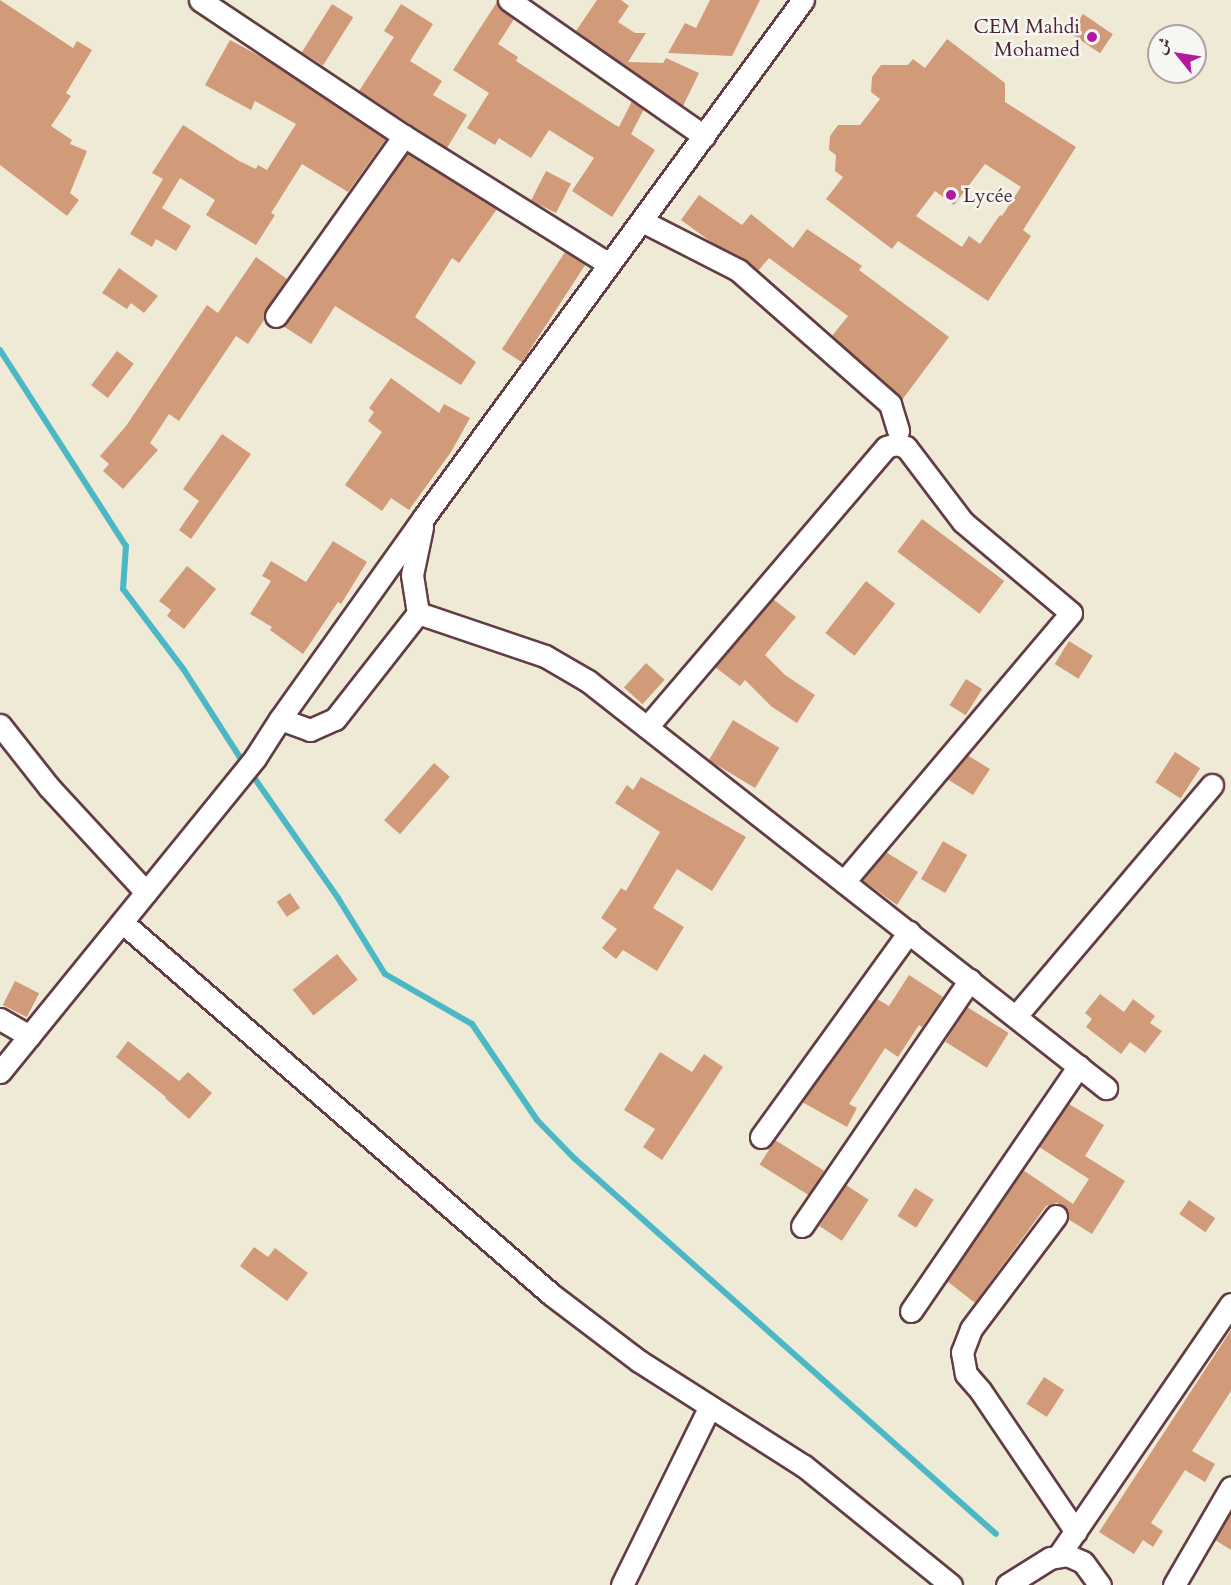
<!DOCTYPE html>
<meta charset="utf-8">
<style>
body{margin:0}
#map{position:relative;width:1231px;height:1585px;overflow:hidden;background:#eeead6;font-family:Cardo,Amiri,serif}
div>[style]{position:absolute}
.stream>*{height:6px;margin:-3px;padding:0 3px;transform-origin:3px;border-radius:3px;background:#4cb8c6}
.building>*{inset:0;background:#d19b7a;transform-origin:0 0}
.roads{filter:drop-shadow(2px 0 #633d45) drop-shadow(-2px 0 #633d45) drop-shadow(0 2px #633d45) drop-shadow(0 -2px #633d45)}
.minor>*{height:21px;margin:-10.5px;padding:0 10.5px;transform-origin:10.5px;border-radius:10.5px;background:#fff}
.dots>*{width:16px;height:16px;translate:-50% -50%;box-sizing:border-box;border:3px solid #f6f6f2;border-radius:50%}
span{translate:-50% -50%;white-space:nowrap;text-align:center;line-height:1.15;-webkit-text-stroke:5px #f6f6f2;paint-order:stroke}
.poi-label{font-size:20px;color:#4a1f2b}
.right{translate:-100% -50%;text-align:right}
.left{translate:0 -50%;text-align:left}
.north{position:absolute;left:1147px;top:24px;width:60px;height:60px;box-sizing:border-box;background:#f6f6f2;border:2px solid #b1a0a2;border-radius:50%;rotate:300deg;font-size:16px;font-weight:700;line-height:24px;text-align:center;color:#4a1f2b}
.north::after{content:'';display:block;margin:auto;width:21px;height:27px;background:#b5179e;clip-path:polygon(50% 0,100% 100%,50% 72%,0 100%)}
</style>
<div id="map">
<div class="stream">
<div style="left:0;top:350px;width:233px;rotate:57.3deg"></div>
<div style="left:126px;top:546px;width:43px;rotate:94deg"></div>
<div style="left:123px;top:589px;width:101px;rotate:53deg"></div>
<div style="left:184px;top:670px;width:102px;rotate:57.4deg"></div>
<div style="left:239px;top:756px;width:173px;rotate:55.1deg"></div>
<div style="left:338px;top:898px;width:89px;rotate:58.3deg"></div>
<div style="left:385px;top:974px;width:100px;rotate:29.9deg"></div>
<div style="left:472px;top:1024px;width:116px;rotate:55.9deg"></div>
<div style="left:537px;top:1120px;width:53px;rotate:45.8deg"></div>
<div style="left:574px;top:1158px;width:565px;rotate:41.7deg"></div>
</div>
<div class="building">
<div style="clip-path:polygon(0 0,73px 48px,77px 41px,92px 50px,66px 93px,71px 96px,51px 126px,72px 140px,70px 144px,87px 151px,70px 193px,79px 200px,67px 216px,0 165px)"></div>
<div style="clip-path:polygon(597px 0,621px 0,629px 6px,618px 22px,635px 33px,646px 33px,628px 62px,663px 63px,666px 58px,699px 73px,683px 106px,576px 31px)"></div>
<div style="clip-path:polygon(710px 0,760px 0,732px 56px,668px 53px,685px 23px,696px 28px)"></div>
<div style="clip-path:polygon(497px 2px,501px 10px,514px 19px,498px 44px,518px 57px,516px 61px,615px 125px,619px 127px,632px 101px,644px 109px,631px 134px,655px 150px,612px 217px,572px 191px,594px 158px,549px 130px,531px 158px,499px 138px,495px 145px,467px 128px,489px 93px,453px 70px)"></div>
<div style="left:332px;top:4px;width:25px;height:57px;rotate:32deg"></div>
<div style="clip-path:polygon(401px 4px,433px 24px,410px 61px,442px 81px,433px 95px,467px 115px,447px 148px,359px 91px,394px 37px,384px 31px)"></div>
<div style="left:1083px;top:14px;width:36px;height:23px;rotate:34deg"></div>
<div style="clip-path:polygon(evenodd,947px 39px,1005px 83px,1005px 102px,1076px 147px,1023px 230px,1031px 236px,988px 301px,898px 241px,892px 249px,826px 199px,843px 177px,835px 171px,836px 155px,829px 150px,830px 136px,838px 125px,860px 125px,880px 99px,871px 92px,872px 77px,881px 65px,908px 65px,913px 59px,925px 68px,947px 39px,985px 164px,1021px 187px,1002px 216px,1000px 215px,980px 244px,969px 236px,962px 247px,916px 216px,935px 191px,954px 205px,985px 164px)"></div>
<div style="clip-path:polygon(230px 40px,265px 59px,386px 139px,348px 192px,302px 164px,271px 213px,275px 215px,256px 245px,206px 215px,215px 200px,180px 178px,162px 208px,191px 226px,176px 251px,156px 239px,152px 247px,130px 234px,163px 179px,152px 173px,183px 125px,239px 161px,256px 169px,258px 165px,267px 170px,296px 124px,255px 101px,251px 110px,205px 85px)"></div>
<div style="clip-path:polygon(407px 153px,497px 209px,459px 263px,452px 258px,415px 317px,476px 362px,461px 385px,335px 306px,311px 344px,283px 326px)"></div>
<div style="left:546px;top:171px;width:28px;height:33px;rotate:27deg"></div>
<div style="clip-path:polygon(699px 195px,742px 225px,751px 214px,793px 248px,807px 229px,862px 266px,859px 270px,949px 337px,902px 400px,832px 336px,848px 316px,769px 258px,758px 271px,744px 259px,714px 244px,681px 220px)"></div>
<div style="left:565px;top:252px;width:24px;height:116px;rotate:33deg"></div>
<div style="clip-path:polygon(256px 257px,287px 279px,266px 309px,264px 320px,248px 344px,236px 336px,179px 421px,169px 414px,150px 443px,158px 450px,123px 489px,103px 471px,109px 464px,100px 456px,126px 426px,207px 305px,218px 313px)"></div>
<div style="clip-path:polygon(119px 268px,158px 296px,144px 313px,131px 303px,127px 309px,102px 293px)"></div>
<div style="left:117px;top:351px;width:21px;height:43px;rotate:37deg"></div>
<div style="clip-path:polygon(391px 378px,439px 413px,444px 404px,470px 418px,451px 452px,409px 510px,391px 498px,382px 511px,345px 485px,382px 432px,368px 421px,374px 412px,369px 408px)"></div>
<div style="clip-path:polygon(222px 434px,251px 454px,191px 539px,179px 530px,199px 501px,183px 489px)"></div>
<div style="left:922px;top:519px;width:103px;height:41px;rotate:37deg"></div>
<div style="clip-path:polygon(333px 541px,367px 562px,341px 604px,338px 602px,303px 654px,270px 630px,272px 627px,250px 614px,271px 581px,262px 576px,271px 561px,306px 582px)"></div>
<div style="clip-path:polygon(187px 566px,216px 589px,184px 629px,167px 616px,171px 610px,159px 601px)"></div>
<div style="left:866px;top:581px;width:37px;height:66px;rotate:38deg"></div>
<div style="clip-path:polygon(773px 599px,796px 617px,765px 655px,785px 675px,815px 695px,797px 723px,772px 707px,745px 680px,740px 686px,715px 667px)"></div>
<div style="left:1069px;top:641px;width:28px;height:27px;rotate:32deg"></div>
<div style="left:646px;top:663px;width:25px;height:33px;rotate:42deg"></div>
<div style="left:966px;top:679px;width:19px;height:31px;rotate:32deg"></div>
<div style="left:733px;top:720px;width:54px;height:47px;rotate:31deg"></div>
<div style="left:1175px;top:752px;width:30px;height:36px;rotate:33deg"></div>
<div style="clip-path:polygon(967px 755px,990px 769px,973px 795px,947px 779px)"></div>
<div style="left:434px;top:763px;width:21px;height:76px;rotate:41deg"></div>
<div style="clip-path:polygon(641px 777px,746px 837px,712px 891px,677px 869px,653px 908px,684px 927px,657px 971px,623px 950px,616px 959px,602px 948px,617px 929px,601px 918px,621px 888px,626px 891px,660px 832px,615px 803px,627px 785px,633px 790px)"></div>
<div style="left:943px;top:841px;width:28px;height:44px;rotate:30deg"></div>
<div style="clip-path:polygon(886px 852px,918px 872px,897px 905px,862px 880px)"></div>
<div style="left:290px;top:893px;width:18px;height:16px;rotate:56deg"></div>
<div style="left:337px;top:954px;width:33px;height:57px;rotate:51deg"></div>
<div style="clip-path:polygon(909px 975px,943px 997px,922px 1027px,919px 1025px,898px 1057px,885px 1048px,849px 1104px,857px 1108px,847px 1127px,802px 1102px,877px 999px,889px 1006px)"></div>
<div style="left:15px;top:981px;width:27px;height:27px;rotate:27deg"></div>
<div style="clip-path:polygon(1100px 994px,1124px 1012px,1133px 999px,1155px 1016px,1150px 1023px,1162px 1031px,1145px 1053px,1130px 1042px,1121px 1054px,1086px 1027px,1092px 1019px,1085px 1013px)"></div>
<div style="left:967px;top:1007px;width:49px;height:41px;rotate:32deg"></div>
<div style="clip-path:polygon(128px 1041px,179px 1081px,188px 1072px,212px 1093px,189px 1119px,165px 1098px,166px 1097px,116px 1057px)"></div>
<div style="clip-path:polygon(660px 1052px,692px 1072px,704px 1054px,723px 1067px,662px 1160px,643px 1147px,655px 1129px,624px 1110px)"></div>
<div style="clip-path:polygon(1069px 1104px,1104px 1125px,1085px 1156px,1125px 1181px,1092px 1234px,1068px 1219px,1068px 1212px,1063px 1206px,1057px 1203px,1046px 1206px,975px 1303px,947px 1281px,1023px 1170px,1073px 1204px,1089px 1179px,1039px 1147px)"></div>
<div style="left:775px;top:1140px;width:58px;height:29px;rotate:32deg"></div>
<div style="left:846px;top:1185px;width:27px;height:49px;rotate:33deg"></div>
<div style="left:915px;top:1188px;width:22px;height:33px;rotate:32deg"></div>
<div style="left:1189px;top:1200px;width:32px;height:17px;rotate:35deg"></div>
<div style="clip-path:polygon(254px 1247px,268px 1257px,275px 1248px,308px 1273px,287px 1301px,240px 1266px)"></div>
<div style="clip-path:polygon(1231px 1330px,1231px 1391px,1192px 1451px,1215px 1464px,1205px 1482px,1185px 1470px,1151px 1523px,1163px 1531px,1153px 1547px,1143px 1540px,1134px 1554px,1099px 1532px)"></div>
<div style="left:1044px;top:1377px;width:24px;height:32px;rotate:33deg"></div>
<div style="clip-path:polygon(1231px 1512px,1231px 1550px,1215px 1540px)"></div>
</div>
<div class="roads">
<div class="minor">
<div style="left:200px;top:0;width:245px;rotate:33.7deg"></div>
<div style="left:404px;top:136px;width:242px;rotate:32deg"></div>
<div style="left:509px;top:0;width:238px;rotate:34.9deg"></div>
<div style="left:642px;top:221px;width:108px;rotate:27deg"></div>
<div style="left:738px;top:270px;width:203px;rotate:41.4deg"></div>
<div style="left:890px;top:404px;width:28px;rotate:73deg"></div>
<div style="left:276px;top:316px;width:221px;rotate:-54.6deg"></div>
<div style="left:418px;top:613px;width:134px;rotate:18.7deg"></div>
<div style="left:545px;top:656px;width:50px;rotate:30.2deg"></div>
<div style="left:588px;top:681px;width:659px;rotate:38.16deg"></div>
<div style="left:280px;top:719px;width:32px;rotate:20deg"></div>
<div style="left:310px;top:730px;width:27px;rotate:-24deg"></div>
<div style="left:335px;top:719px;width:135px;rotate:-51.9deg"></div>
<div style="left:418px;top:613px;width:38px;rotate:-99deg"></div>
<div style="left:412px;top:575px;width:49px;rotate:-78.2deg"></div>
<div style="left:0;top:725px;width:79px;rotate:51.7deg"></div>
<div style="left:49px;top:787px;width:143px;rotate:47.3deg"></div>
<div style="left:647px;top:727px;width:368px;rotate:-49.5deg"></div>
<div style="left:886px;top:447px;width:10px;rotate:-17deg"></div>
<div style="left:896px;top:444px;width:10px;rotate:17deg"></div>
<div style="left:906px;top:447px;width:94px;rotate:52.8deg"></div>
<div style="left:963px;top:522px;width:141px;rotate:40.1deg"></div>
<div style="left:1071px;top:613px;width:352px;rotate:130.2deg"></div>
<div style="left:122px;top:922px;width:569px;rotate:40.94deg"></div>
<div style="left:552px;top:1295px;width:109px;rotate:37.2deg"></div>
<div style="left:639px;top:1361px;width:196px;rotate:32.5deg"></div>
<div style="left:804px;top:1466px;width:189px;rotate:39deg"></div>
<div style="left:1016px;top:1016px;width:303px;rotate:-49.7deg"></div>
<div style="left:0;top:1019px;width:34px;rotate:30deg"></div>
<div style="left:0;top:1072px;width:405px;rotate:-50.9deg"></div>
<div style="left:255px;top:758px;width:46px;rotate:-57.3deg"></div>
<div style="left:280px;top:719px;width:248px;rotate:-54.5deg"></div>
<div style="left:424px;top:517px;width:641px;rotate:-53.76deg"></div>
<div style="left:761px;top:1137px;width:253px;rotate:-54.2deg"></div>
<div style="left:1056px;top:1216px;width:141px;rotate:127deg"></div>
<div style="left:971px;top:1329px;width:25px;rotate:111deg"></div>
<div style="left:962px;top:1352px;width:22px;rotate:80deg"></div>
<div style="left:966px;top:1374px;width:21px;rotate:49deg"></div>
<div style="left:980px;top:1390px;width:171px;rotate:55.9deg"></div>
<div style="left:802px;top:1226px;width:298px;rotate:-55.7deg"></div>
<div style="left:911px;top:1311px;width:297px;rotate:-55.6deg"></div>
<div style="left:1059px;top:1555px;width:304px;rotate:-55.6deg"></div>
<div style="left:622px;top:1585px;width:197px;rotate:-63.8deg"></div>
<div style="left:1007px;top:1585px;width:51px;rotate:-32.1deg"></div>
<div style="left:1050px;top:1558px;width:17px;rotate:-10deg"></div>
<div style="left:1067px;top:1555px;width:17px;rotate:24deg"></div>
<div style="left:1083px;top:1562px;width:29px;rotate:54deg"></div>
<div style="left:1174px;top:1585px;width:113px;rotate:-59.8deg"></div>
</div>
</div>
<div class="dots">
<div style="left:1092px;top:37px;background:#b5179e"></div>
<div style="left:951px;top:195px;background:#b5179e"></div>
</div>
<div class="poi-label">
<span class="right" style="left:1080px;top:38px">CEM Mahdi<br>Mohamed</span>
<span class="left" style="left:963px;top:195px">Lycée</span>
</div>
<div class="north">ش</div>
</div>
